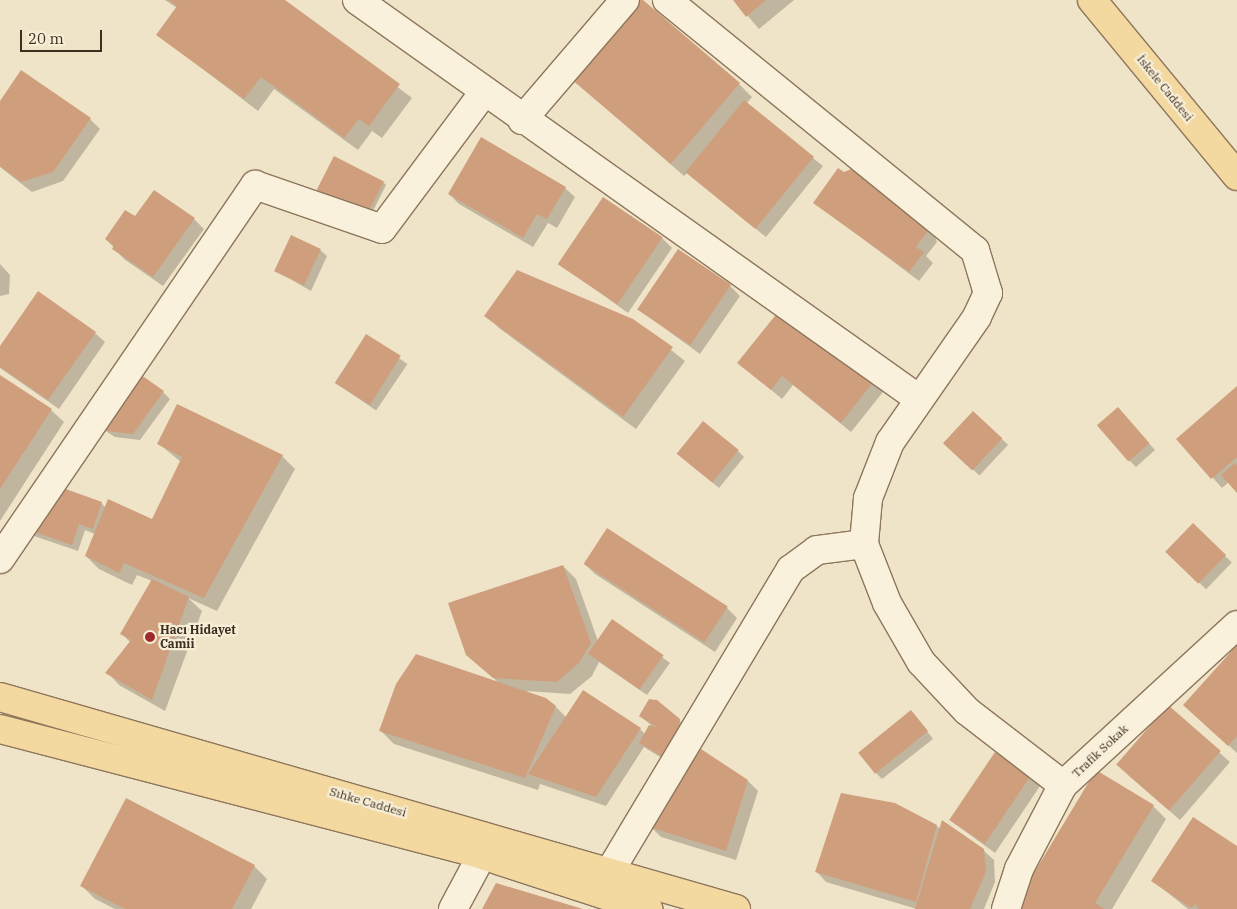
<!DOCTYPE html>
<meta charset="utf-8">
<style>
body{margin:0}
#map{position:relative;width:1237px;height:909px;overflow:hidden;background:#f0e4c8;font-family:"IBM Plex Serif",serif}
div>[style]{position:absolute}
.shadow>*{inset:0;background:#0003;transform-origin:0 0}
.building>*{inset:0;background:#cf9f7d;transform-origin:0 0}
.roads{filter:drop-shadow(1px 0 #8d765c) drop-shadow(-1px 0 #8d765c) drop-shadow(0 1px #8d765c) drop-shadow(0 -1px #8d765c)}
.minor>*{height:28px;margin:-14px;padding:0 14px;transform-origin:14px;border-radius:14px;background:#faf1dc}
.major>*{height:28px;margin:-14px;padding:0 14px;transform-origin:14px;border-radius:14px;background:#f3d9a0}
.dots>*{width:14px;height:14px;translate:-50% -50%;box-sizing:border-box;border:2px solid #f7eed8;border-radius:50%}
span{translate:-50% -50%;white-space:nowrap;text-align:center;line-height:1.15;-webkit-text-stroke:4.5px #f7eed8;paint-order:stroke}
.street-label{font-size:12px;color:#3d2e20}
.poi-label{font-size:12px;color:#3d2e20;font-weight:700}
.left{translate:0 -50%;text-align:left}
.scale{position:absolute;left:20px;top:30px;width:82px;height:22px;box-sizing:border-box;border:2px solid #3d2e20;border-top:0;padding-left:6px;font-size:15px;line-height:18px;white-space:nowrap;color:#3d2e20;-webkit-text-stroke:4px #f7eed8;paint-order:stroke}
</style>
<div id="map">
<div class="shadow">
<div style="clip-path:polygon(165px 0,283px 0,412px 98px,382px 138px,372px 131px,358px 150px,274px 89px,258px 111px,158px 35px,177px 8px)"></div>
<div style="clip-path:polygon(641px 0,739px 84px,752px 97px,746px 104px,823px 166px,766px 237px,687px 173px,684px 176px,586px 91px)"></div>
<div style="clip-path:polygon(734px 0,794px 0,759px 29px)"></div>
<div style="clip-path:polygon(0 103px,90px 119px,100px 129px,63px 181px,32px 192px,0 167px)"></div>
<div style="clip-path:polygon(383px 182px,386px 185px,370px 217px,319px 190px)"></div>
<div style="clip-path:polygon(565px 188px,575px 197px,557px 228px,548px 223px,533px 247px,459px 204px,449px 194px)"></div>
<div style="clip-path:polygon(814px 202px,932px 228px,937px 242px,926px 256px,933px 263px,919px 281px)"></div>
<div style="clip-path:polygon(135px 218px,194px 219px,204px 229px,163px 286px,124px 259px,106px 239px)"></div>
<div style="clip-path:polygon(662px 238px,672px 248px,628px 313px,560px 264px)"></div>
<div style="clip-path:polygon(320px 250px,327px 256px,311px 291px,276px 271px)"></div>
<div style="clip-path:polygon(0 264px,10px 275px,9px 294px,0 296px)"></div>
<div style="clip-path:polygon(730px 286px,740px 296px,700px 354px,638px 309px)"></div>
<div style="clip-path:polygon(486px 315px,633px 320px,685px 361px,636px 429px,499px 328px)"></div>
<div style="clip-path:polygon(95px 333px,105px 342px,59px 409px,0 368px,0 348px)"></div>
<div style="left:366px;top:336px;width:50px;height:56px;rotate:34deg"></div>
<div style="clip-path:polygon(739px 363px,873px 382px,883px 392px,851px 432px,793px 385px,782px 399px)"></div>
<div style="clip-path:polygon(0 376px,51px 410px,64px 422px,0 521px)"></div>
<div style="clip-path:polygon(1237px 388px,1237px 491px,1229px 482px,1222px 488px,1178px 439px)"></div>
<div style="clip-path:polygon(163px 392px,170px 399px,140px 440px,115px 437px,104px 430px)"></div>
<div style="clip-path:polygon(178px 406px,282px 456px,295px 469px,217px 611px,188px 598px,202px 611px,165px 711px,119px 685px,107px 672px,130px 642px,122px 634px,152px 581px,137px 575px,132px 585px,99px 569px,86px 556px,95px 534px,85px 530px,78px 551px,34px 536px,28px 529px,101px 503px,106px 508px,153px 520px,181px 462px,159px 444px)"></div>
<div style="left:973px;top:412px;width:48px;height:42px;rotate:43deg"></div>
<div style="clip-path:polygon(1124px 416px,1155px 450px,1136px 467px,1129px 460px)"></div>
<div style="clip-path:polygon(738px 451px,744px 457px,719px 488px,685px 460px)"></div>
<div style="left:1193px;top:525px;width:54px;height:37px;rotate:44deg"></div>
<div style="clip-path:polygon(608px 530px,727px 608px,737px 618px,715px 652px,595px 574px,585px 564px)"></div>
<div style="clip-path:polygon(563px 566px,576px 579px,598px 641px,612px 620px,670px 663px,647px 695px,599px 662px,592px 676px,570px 694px,526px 691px,556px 707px,567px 718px,640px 729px,645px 734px,651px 725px,640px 716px,679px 720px,686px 727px,673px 765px,644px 747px,606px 806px,540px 784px,538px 790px,394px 744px,381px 731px,498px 682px,467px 654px)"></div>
<div style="clip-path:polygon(1237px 647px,1237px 753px,1195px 715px)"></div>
<div style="clip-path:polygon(1168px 707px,1230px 762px,1180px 820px,1128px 775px)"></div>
<div style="clip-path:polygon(917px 718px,933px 739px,882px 779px,875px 772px)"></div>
<div style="clip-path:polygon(1030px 777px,1040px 786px,995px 853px,951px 821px)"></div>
<div style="clip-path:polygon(748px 781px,758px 791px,736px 860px,661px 837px,651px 827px)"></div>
<div style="clip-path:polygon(1153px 806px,1166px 819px,1112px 909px,1014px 909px)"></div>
<div style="clip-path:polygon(936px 826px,983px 850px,994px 860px,995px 882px,984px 909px,917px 909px,826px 882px,817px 872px)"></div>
<div style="clip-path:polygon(1237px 847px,1237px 909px,1188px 909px,1153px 881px)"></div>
<div style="clip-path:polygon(254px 866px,267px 879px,251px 909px,115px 909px,95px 899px,82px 886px)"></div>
</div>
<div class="building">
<div style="clip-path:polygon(168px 0,285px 0,400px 84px,369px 126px,359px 119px,344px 138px,261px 77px,244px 99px,156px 35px,177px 6px)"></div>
<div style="clip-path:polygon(639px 0,643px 0,740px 83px,671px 164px,571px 79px)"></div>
<div style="clip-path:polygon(733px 0,766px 0,746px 17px)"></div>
<div style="clip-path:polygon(21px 70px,91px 118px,53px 172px,21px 182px,0 166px,0 101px)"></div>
<div style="left:744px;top:100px;width:90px;height:93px;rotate:39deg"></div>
<div style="clip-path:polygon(481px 137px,566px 187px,547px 219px,537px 214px,523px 238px,448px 194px)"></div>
<div style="left:334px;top:156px;width:56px;height:38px;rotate:27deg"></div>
<div style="clip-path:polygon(856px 167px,923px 217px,928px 231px,916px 247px,924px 252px,909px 272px,813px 203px,838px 168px,844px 172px)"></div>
<div style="clip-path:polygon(154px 190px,195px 218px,153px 277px,112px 249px,114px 246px,105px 239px,125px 210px,135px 216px)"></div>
<div style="left:603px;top:197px;width:72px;height:81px;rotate:34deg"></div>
<div style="left:291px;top:235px;width:33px;height:40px;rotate:25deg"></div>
<div style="left:678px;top:249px;width:64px;height:73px;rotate:34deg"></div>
<div style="clip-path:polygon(517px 270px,633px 319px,673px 347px,623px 417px,484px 316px)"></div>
<div style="clip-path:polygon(38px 291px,96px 332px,48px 400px,0 367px,0 346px)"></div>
<div style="clip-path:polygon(782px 307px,874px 381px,841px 423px,782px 376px,771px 390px,737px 363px)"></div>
<div style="left:366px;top:334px;width:41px;height:58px;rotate:32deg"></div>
<div style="clip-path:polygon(134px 370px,164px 391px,133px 434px,107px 431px,96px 423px)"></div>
<div style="clip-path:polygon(0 375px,52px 409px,0 489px)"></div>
<div style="clip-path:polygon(1237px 386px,1237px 457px,1211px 479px,1176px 439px)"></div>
<div style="clip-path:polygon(177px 404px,283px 455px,204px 598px,124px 563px,119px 573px,85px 556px,108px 499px,152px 519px,182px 457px,157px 444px)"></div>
<div style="left:1118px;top:407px;width:48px;height:28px;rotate:49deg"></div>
<div style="left:973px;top:411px;width:40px;height:44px;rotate:43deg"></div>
<div style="left:703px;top:421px;width:46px;height:42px;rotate:39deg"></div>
<div style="clip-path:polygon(1235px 463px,1237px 465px,1237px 493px,1221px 475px)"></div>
<div style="clip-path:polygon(63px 488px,102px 502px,93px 529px,79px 524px,72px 545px,26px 529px)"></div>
<div style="left:1193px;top:523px;width:46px;height:40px;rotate:44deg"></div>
<div style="left:607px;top:528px;width:144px;height:43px;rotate:33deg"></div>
<div style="clip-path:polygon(563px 565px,591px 643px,579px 663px,557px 682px,493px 678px,466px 655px,448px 603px)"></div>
<div style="clip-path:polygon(152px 579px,189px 597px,152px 700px,105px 673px,131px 640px,120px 634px)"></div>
<div style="left:612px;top:619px;width:63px;height:42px;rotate:35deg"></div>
<div style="clip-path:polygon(1237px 645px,1237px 736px,1228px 746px,1183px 705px)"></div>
<div style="clip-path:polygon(416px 654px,546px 698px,556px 706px,525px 778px,379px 731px,396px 684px)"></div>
<div style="clip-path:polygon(583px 690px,641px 728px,596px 797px,528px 774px)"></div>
<div style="clip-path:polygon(649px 699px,657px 700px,680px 719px,679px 736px,666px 759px,639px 743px,649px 725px,658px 728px,639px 716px)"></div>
<div style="left:1168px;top:705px;width:70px;height:79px;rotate:41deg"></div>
<div style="left:911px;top:710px;width:27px;height:68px;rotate:51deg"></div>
<div style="clip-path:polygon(701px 749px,748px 780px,726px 851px,649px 827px)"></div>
<div style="left:995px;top:752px;width:43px;height:82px;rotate:34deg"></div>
<div style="clip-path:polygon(1096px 770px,1154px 805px,1095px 903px,1105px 909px,1012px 909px)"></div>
<div style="clip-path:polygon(841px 793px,895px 803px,937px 825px,916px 902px,815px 872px)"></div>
<div style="clip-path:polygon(126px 798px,255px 865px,232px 909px,125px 909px,80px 886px)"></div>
<div style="clip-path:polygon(1193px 817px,1237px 846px,1237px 909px,1199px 909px,1196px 904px,1191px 908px,1151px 881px)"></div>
<div style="clip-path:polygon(942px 820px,984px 849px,986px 872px,970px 909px,915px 909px)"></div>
<div style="clip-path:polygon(496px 883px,583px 909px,482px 909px)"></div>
</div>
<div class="roads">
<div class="minor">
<div style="left:357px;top:0;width:689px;rotate:35.37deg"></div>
<div style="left:667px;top:0;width:397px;rotate:39.1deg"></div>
<div style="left:975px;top:250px;width:45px;rotate:73.2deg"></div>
<div style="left:988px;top:293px;width:26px;rotate:115deg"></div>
<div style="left:977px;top:317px;width:152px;rotate:124.8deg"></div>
<div style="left:890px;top:442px;width:60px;rotate:111.4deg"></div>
<div style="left:868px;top:498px;width:46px;rotate:95deg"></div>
<div style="left:864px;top:544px;width:63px;rotate:68.7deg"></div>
<div style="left:887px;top:603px;width:68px;rotate:60deg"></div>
<div style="left:921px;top:662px;width:67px;rotate:46.8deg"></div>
<div style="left:967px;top:711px;width:121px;rotate:37.6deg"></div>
<div style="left:522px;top:120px;width:158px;rotate:-49.4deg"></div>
<div style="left:0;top:559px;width:453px;rotate:-55.7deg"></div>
<div style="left:255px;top:185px;width:134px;rotate:19.1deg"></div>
<div style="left:382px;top:229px;width:171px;rotate:-53.3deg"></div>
<div style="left:610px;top:871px;width:352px;rotate:-59.1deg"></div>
<div style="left:791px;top:569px;width:32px;rotate:-36deg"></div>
<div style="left:817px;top:550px;width:47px;rotate:-7.3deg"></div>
<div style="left:453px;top:909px;width:61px;rotate:-61.8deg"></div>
<div style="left:1006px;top:909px;width:42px;rotate:-72deg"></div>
<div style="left:1019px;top:869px;width:95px;rotate:-62.4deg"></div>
<div style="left:1063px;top:785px;width:236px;rotate:-42.6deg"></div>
</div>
<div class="major">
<div style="left:1092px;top:0;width:228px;rotate:50.5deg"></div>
<div style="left:0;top:697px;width:766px;rotate:16.07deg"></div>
<div style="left:0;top:729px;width:498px;rotate:14.6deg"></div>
<div style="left:482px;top:855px;width:175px;rotate:18deg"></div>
</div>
</div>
<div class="dots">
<div style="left:150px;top:637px;background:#9e2a2b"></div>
</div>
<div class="street-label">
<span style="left:1165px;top:88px;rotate:51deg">İskele Caddesi</span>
<span style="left:1100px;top:751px;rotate:-43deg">Trafik Sokak</span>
<span style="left:368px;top:802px;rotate:16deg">Sıhke Caddesi</span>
</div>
<div class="poi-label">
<span class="left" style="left:160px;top:637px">Hacı Hidayet<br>Camii</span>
</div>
<div class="scale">20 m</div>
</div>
